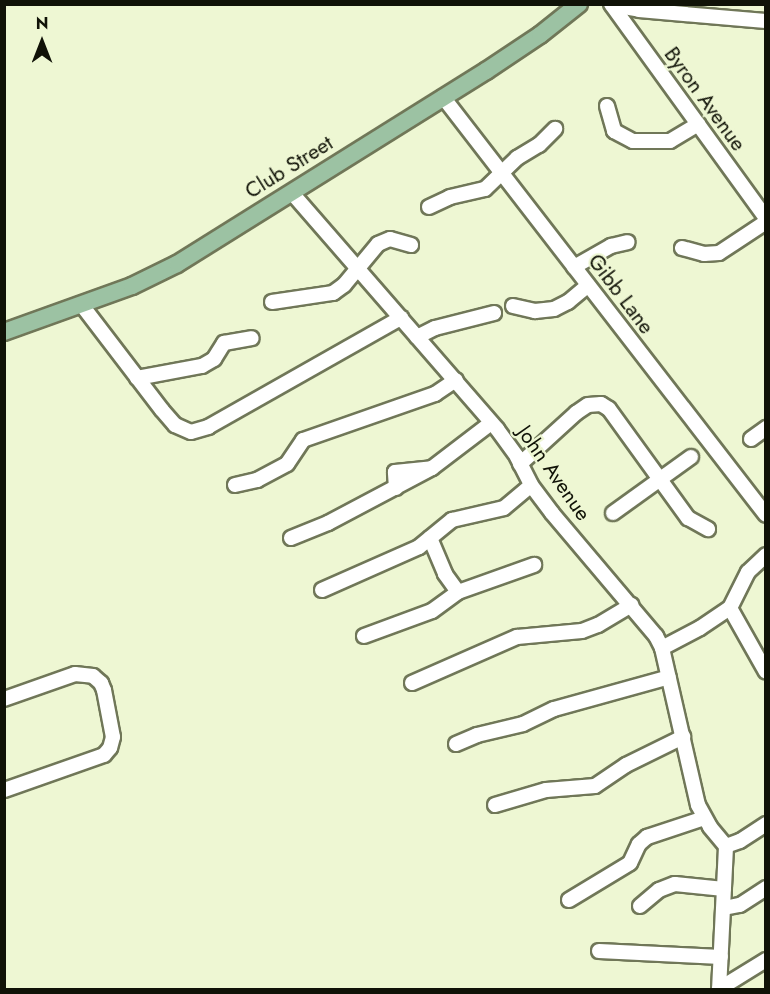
<!DOCTYPE html>
<style>
body{margin:0}
#map{position:relative;width:770px;height:994px;overflow:hidden;background:#eef7d3;font-family:Jost,sans-serif}
div>[style]{position:absolute}
.roads{filter:drop-shadow(2px 0 #707758) drop-shadow(-2px 0 #707758) drop-shadow(0 2px #707758) drop-shadow(0 -2px #707758)}
.minor>*{height:14px;margin:-7px;padding:0 7px;transform-origin:7px;border-radius:7px;background:#fff}
.major>*{height:16px;margin:-8px;padding:0 8px;transform-origin:8px;border-radius:8px;background:#9cc2a3}
span{translate:-50% -50%;white-space:nowrap;text-align:center;line-height:1.15;-webkit-text-stroke:4.5px #eef7d3;paint-order:stroke}
.street-label{font-size:21px;color:#101207}
.frame{position:absolute;inset:0;border:6px solid #101207;pointer-events:none}
.north{position:absolute;left:12px;top:12px;width:60px;height:60px;-webkit-text-stroke:4px #eef7d3;paint-order:stroke;rotate:0deg;font-size:16px;font-weight:700;line-height:24px;text-align:center;color:#101207}
.north::after{content:'';display:block;margin:auto;width:21px;height:27px;background:#101207;clip-path:polygon(50% 0,100% 100%,50% 72%,0 100%)}
</style>
<div id="map">
<div class="roads">
<div class="minor">
<div style="left:611px;top:4px;width:264px;rotate:54.1deg"></div>
<div style="left:612px;top:5px;width:27px;rotate:10deg"></div>
<div style="left:639px;top:10px;width:127px;rotate:5deg"></div>
<div style="left:443px;top:97px;width:528px;rotate:52.31deg"></div>
<div style="left:607px;top:106px;width:26px;rotate:74deg"></div>
<div style="left:614px;top:131px;width:21px;rotate:28deg"></div>
<div style="left:633px;top:141px;width:37px"></div>
<div style="left:670px;top:141px;width:33px;rotate:-31deg"></div>
<div style="left:292px;top:193px;width:313px;rotate:49deg"></div>
<div style="left:497px;top:429px;width:34px;rotate:54deg"></div>
<div style="left:517px;top:457px;width:31px;rotate:63deg"></div>
<div style="left:531px;top:485px;width:35px;rotate:53deg"></div>
<div style="left:552px;top:513px;width:161px;rotate:49.8deg"></div>
<div style="left:656px;top:636px;width:13px;rotate:63deg"></div>
<div style="left:662px;top:648px;width:161px;rotate:77.1deg"></div>
<div style="left:698px;top:805px;width:25px;rotate:61deg"></div>
<div style="left:710px;top:827px;width:25px;rotate:50deg"></div>
<div style="left:429px;top:207px;width:23px;rotate:-25deg"></div>
<div style="left:450px;top:197px;width:36px;rotate:-13deg"></div>
<div style="left:485px;top:189px;width:45px;rotate:-44.1deg"></div>
<div style="left:517px;top:158px;width:26px;rotate:-31deg"></div>
<div style="left:539px;top:145px;width:23px;rotate:-45deg"></div>
<div style="left:682px;top:248px;width:23px;rotate:15deg"></div>
<div style="left:704px;top:254px;width:15px;rotate:-4deg"></div>
<div style="left:719px;top:253px;width:56px;rotate:-33.4deg"></div>
<div style="left:574px;top:267px;width:43px;rotate:-29.6deg"></div>
<div style="left:611px;top:246px;width:17px;rotate:-13deg"></div>
<div style="left:272px;top:302px;width:62px;rotate:-8.4deg"></div>
<div style="left:333px;top:293px;width:14px;rotate:-36deg"></div>
<div style="left:344px;top:285px;width:53px;rotate:-50.3deg"></div>
<div style="left:378px;top:244px;width:13px;rotate:-23deg"></div>
<div style="left:390px;top:239px;width:22px;rotate:16deg"></div>
<div style="left:81px;top:304px;width:133px;rotate:52.6deg"></div>
<div style="left:162px;top:410px;width:20px;rotate:49deg"></div>
<div style="left:175px;top:425px;width:17px;rotate:24deg"></div>
<div style="left:191px;top:432px;width:18px;rotate:-16deg"></div>
<div style="left:208px;top:427px;width:222px;rotate:-29.5deg"></div>
<div style="left:513px;top:306px;width:23px;rotate:13deg"></div>
<div style="left:535px;top:311px;width:19px;rotate:-6deg"></div>
<div style="left:554px;top:309px;width:16px;rotate:-27deg"></div>
<div style="left:568px;top:302px;width:26px;rotate:-40deg"></div>
<div style="left:417px;top:337px;width:20px;rotate:-27deg"></div>
<div style="left:435px;top:328px;width:61px;rotate:-14.3deg"></div>
<div style="left:137px;top:378px;width:66px;rotate:-10.5deg"></div>
<div style="left:202px;top:366px;width:14px;rotate:-30deg"></div>
<div style="left:214px;top:359px;width:19px;rotate:-58deg"></div>
<div style="left:224px;top:343px;width:28px;rotate:-10deg"></div>
<div style="left:751px;top:439px;width:19px;rotate:-36deg"></div>
<div style="left:520px;top:464px;width:76px;rotate:-42.3deg"></div>
<div style="left:576px;top:413px;width:14px;rotate:-34deg"></div>
<div style="left:588px;top:405px;width:13px;rotate:-4deg"></div>
<div style="left:601px;top:404px;width:9px;rotate:32deg"></div>
<div style="left:609px;top:409px;width:135px;rotate:54.1deg"></div>
<div style="left:688px;top:518px;width:23px;rotate:29deg"></div>
<div style="left:235px;top:485px;width:23px;rotate:-13deg"></div>
<div style="left:257px;top:480px;width:34px;rotate:-28deg"></div>
<div style="left:287px;top:464px;width:29px;rotate:-56deg"></div>
<div style="left:303px;top:440px;width:140px;rotate:-19.2deg"></div>
<div style="left:435px;top:394px;width:25px;rotate:-34deg"></div>
<div style="left:396px;top:488px;width:16px;rotate:-94deg"></div>
<div style="left:395px;top:472px;width:37px;rotate:-6deg"></div>
<div style="left:432px;top:468px;width:74px;rotate:-37.3deg"></div>
<div style="left:613px;top:513px;width:96px;rotate:-35.7deg"></div>
<div style="left:291px;top:538px;width:40px;rotate:-22deg"></div>
<div style="left:328px;top:523px;width:118px;rotate:-27.9deg"></div>
<div style="left:430px;top:538px;width:39px;rotate:67deg"></div>
<div style="left:445px;top:574px;width:22px;rotate:54deg"></div>
<div style="left:322px;top:590px;width:106px;rotate:-23.9deg"></div>
<div style="left:419px;top:547px;width:43px;rotate:-39.3deg"></div>
<div style="left:452px;top:520px;width:53px;rotate:-13deg"></div>
<div style="left:504px;top:508px;width:35px;rotate:-40deg"></div>
<div style="left:730px;top:608px;width:73px;rotate:60.6deg"></div>
<div style="left:364px;top:636px;width:72px;rotate:-20.2deg"></div>
<div style="left:432px;top:611px;width:32px;rotate:-36deg"></div>
<div style="left:458px;top:592px;width:81px;rotate:-19.6deg"></div>
<div style="left:662px;top:648px;width:43px;rotate:-27.8deg"></div>
<div style="left:700px;top:628px;width:36px;rotate:-34deg"></div>
<div style="left:730px;top:608px;width:40px;rotate:-63.4deg"></div>
<div style="left:748px;top:572px;width:25px;rotate:-43deg"></div>
<div style="left:412px;top:683px;width:115px;rotate:-23.7deg"></div>
<div style="left:517px;top:637px;width:65px;rotate:-5.3deg"></div>
<div style="left:582px;top:631px;width:17px;rotate:-21deg"></div>
<div style="left:598px;top:625px;width:39px;rotate:-31deg"></div>
<div style="left:4px;top:699px;width:75px;rotate:-19.4deg"></div>
<div style="left:75px;top:674px;width:18px;rotate:6deg"></div>
<div style="left:93px;top:676px;width:11px;rotate:41deg"></div>
<div style="left:101px;top:683px;width:8px;rotate:67deg"></div>
<div style="left:104px;top:690px;width:48px;rotate:79.2deg"></div>
<div style="left:113px;top:737px;width:11px;rotate:105deg"></div>
<div style="left:110px;top:748px;width:9px;rotate:131deg"></div>
<div style="left:104px;top:755px;width:106px;rotate:160.7deg"></div>
<div style="left:456px;top:744px;width:23px;rotate:-23deg"></div>
<div style="left:477px;top:735px;width:47px;rotate:-13.4deg"></div>
<div style="left:523px;top:724px;width:34px;rotate:-26deg"></div>
<div style="left:554px;top:709px;width:119px;rotate:-15.5deg"></div>
<div style="left:495px;top:805px;width:53px;rotate:-16.4deg"></div>
<div style="left:546px;top:790px;width:49px;rotate:-4.7deg"></div>
<div style="left:595px;top:786px;width:37px;rotate:-34deg"></div>
<div style="left:626px;top:765px;width:64px;rotate:-26.2deg"></div>
<div style="left:726px;top:846px;width:15px;rotate:-20deg"></div>
<div style="left:740px;top:841px;width:31px;rotate:-33deg"></div>
<div style="left:569px;top:900px;width:71px;rotate:-31.2deg"></div>
<div style="left:630px;top:863px;width:21px;rotate:-65deg"></div>
<div style="left:639px;top:844px;width:11px;rotate:-41deg"></div>
<div style="left:647px;top:837px;width:60px;rotate:-18.4deg"></div>
<div style="left:640px;top:906px;width:25px;rotate:-40deg"></div>
<div style="left:659px;top:890px;width:17px;rotate:-21deg"></div>
<div style="left:675px;top:884px;width:49px;rotate:5.8deg"></div>
<div style="left:724px;top:908px;width:16px;rotate:-11deg"></div>
<div style="left:740px;top:905px;width:31px;rotate:-33deg"></div>
<div style="left:599px;top:951px;width:122px;rotate:2.8deg"></div>
<div style="left:719px;top:989px;width:55px;rotate:-31.7deg"></div>
<div style="left:719px;top:990px;width:144px;rotate:-87.2deg"></div>
</div>
<div class="major">
<div style="left:4px;top:332px;width:136px;rotate:-19.8deg"></div>
<div style="left:132px;top:286px;width:50px;rotate:-26.1deg"></div>
<div style="left:177px;top:264px;width:364px;rotate:-32deg"></div>
<div style="left:486px;top:71px;width:65px;rotate:-33.7deg"></div>
<div style="left:540px;top:35px;width:50px;rotate:-38.5deg"></div>
</div>
</div>
<div class="street-label">
<span style="left:705px;top:99px;rotate:54deg">Byron Avenue</span>
<span style="left:289px;top:167px;rotate:-32deg">Club Street</span>
<span style="left:621px;top:294px;rotate:53deg">Gibb Lane</span>
<span style="left:554px;top:473px;rotate:55deg">John Avenue</span>
</div>
<div class="frame"></div>
<div class="north">N</div>
</div>
